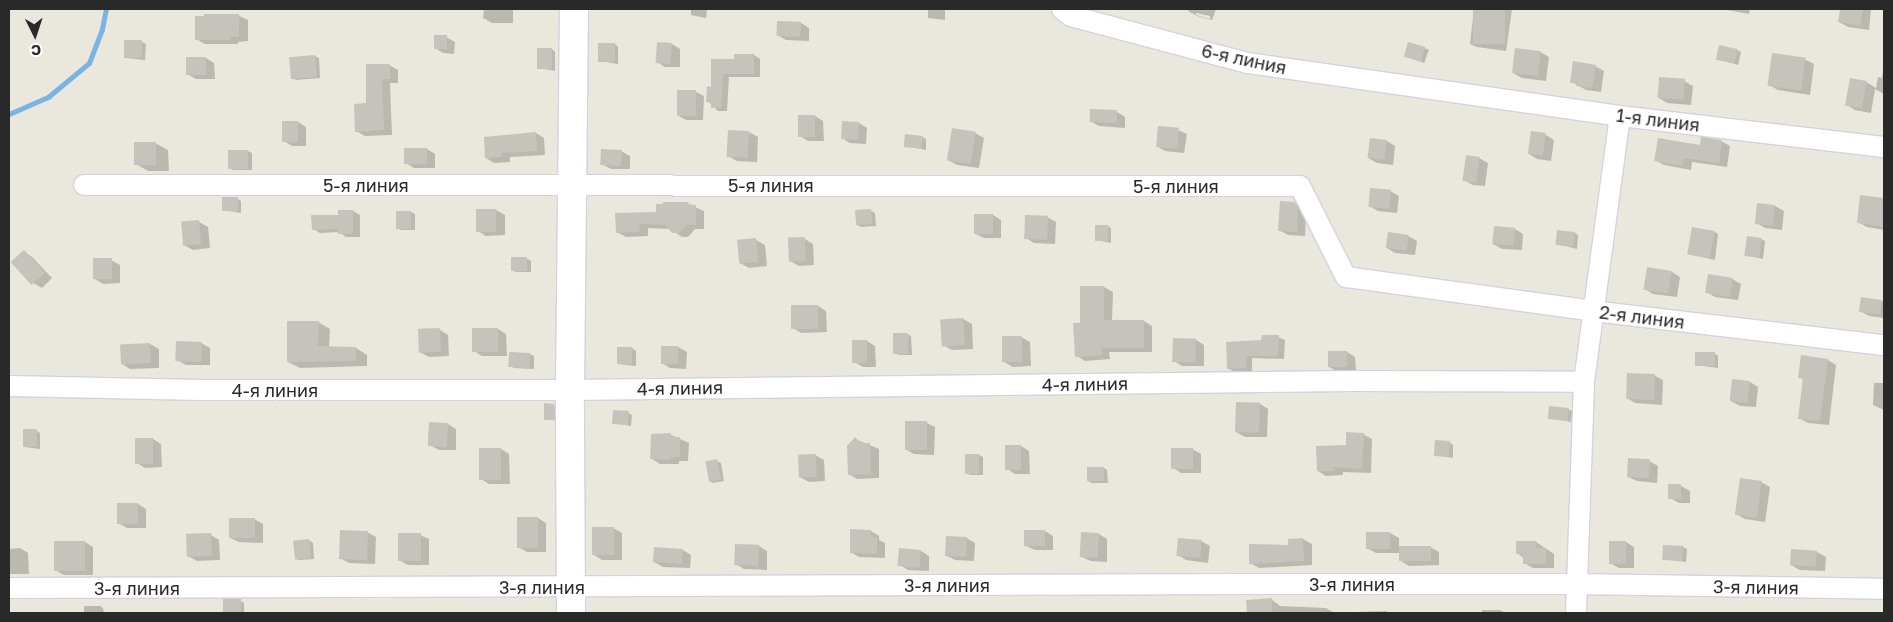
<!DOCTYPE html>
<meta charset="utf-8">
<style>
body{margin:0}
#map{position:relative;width:1893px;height:622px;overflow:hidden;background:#eae7dc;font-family:"Golos Text",sans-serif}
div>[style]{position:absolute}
.shadow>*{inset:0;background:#0003;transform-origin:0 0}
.stream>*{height:5px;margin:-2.5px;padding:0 2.5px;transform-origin:2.5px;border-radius:2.5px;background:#79b4e3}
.building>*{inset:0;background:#c6c3bc;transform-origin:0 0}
.roads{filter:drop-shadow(1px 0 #d2d2e1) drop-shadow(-1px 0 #d2d2e1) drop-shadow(0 1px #d2d2e1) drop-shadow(0 -1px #d2d2e1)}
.street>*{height:20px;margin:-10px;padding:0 10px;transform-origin:10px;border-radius:10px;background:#fff}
.secondary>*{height:28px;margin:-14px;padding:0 14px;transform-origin:14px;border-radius:14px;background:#fff}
span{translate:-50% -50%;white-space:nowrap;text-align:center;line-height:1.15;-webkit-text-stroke:4px #fff;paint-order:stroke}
.street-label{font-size:18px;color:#292929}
.frame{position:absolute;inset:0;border:10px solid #292929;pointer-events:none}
.north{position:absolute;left:10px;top:10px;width:50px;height:50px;-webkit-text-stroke:4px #fff;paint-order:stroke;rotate:176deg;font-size:14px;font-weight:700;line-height:20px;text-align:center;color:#292929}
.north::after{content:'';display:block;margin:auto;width:18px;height:22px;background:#292929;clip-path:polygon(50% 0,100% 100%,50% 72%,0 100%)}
</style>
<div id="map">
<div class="shadow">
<div style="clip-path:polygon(484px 9px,513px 9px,513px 23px,492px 23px,483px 18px)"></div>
<div style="clip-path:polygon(691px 9px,707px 9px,706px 18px,691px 15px)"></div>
<div style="clip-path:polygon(928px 9px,945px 9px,945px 20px,928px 18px)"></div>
<div style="clip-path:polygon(evenodd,1189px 9px,1216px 9px,1212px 20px,1197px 16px,1188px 11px,1189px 9px,1196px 13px,1210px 16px,1210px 19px,1196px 15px,1196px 13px)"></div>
<div style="clip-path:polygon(1474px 9px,1512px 9px,1506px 51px,1477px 47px,1470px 44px)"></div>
<div style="clip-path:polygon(1721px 9px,1750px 9px,1749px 14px)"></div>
<div style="clip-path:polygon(1841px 9px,1871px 9px,1869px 30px,1848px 27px,1839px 22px)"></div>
<div style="clip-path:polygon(239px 16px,248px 20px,248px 41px,238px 42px,238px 44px,205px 44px,196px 39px,196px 17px)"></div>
<div style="clip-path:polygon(801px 23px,809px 28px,809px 41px,786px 40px,777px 35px)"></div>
<div style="clip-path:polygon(446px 37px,455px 42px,454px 54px,443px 53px,435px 48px)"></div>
<div style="clip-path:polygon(142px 42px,146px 44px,145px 60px,125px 58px)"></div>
<div style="left:1409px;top:43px;width:21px;height:14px;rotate:19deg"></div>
<div style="clip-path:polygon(615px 44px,618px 47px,618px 64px,599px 61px)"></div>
<div style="clip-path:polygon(672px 44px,680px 49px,680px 67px,665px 67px,657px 62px)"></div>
<div style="clip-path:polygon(552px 49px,555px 52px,555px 71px,538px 68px)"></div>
<div style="clip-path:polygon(1737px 50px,1741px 52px,1738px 65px,1718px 59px)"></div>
<div style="clip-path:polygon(1540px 52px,1549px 57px,1546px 81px,1522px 78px,1513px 73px)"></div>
<div style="clip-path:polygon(735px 55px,754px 55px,760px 59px,760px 77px,729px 77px,727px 111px,718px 111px,708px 101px,712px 88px,712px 61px,735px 61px)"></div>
<div style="clip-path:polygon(1773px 55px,1806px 60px,1814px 64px,1810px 95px,1778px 90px,1769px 85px)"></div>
<div style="clip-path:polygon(315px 56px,319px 58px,320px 78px,296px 80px,292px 78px)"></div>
<div style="clip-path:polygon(206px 58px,214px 63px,215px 79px,196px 79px,187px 74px)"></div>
<div style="clip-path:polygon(389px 65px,398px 70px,398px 83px,390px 83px,392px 135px,365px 136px,356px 131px,367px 105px)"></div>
<div style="clip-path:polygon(1595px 66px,1604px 71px,1601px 92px,1586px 90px,1572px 82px)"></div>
<div style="clip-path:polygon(1883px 70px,1884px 94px,1875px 89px,1871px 113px,1855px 110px,1847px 105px,1866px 82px,1876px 88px,1878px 77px,1882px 78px)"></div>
<div style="clip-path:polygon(1684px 81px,1693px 86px,1691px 105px,1667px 103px,1659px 98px)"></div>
<div style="clip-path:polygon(696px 92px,704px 96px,703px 120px,686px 120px,677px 115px)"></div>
<div style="clip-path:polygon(1117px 112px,1125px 117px,1125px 128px,1099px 126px,1090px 121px)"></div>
<div style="clip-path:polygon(815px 116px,823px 121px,824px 141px,808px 141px,800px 136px)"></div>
<div style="clip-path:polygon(298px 122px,306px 127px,306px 146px,292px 146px,284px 141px)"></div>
<div style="clip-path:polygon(859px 123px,867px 128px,866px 144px,850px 143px,842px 138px)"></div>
<div style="clip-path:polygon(1178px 130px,1187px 134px,1184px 153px,1165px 151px,1156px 146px)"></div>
<div style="clip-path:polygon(729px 132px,749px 132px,758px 137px,757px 162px,737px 161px,728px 156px)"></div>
<div style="clip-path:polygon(536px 133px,544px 138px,545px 155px,510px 157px,510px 162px,494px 163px,486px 158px)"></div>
<div style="clip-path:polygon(975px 133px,984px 138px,979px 168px,957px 165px,948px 160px)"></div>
<div style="clip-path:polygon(1546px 135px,1554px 140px,1551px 161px,1537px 159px,1529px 154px)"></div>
<div style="clip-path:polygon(922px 137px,926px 139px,926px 150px,905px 146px)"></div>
<div style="clip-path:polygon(1371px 139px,1387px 141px,1395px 146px,1393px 165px,1377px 163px,1368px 158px)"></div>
<div style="clip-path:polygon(1721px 141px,1730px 146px,1727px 167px,1692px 162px,1691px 170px,1664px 165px,1655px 160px)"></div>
<div style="clip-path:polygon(155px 143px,168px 150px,169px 171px,148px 171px,136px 164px)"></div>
<div style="clip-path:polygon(427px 149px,435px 154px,435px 168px,414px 168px,406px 163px)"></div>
<div style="clip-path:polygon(248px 151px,252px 153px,252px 170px,233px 170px,229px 168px)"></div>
<div style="clip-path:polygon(621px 151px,630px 156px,630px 169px,611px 169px,602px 164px)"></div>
<div style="clip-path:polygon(1479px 158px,1488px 163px,1485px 186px,1473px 185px,1464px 180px)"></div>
<div style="clip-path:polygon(1390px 191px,1399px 196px,1397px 213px,1378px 211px,1369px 206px)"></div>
<div style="clip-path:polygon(1861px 196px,1884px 199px,1884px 230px,1867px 227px,1858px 222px)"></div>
<div style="clip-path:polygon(237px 198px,241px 201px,241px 213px,223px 210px)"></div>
<div style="clip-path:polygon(1295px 203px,1303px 209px,1306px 214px,1305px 236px,1288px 235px,1279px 230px)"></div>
<div style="clip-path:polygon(688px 204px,704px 211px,704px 229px,695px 229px,688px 237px,682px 237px,670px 229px,648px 228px,648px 236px,626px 237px,617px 232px,657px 213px)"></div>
<div style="clip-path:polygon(1758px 205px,1775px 206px,1784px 211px,1782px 230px,1765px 228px,1757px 223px)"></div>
<div style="clip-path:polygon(496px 210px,505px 215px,505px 235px,486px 236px,478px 231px,477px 211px)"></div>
<div style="clip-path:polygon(353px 211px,360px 215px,360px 237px,346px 237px,339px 232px,320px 233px,313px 229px)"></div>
<div style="clip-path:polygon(871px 211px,875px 213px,876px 226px,861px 227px,857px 225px)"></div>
<div style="clip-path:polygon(411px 212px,415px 214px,415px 230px,401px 230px,397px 228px)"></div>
<div style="clip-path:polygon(993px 215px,1001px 220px,1001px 238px,984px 238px,976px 234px)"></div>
<div style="clip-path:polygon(1047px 217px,1056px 222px,1055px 244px,1034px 243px,1026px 238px)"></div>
<div style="clip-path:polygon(199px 222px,208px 227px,210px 248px,193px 250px,184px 245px)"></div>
<div style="clip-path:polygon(1108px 226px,1111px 228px,1111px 243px,1096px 240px)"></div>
<div style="clip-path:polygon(1495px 227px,1515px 229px,1523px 234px,1522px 250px,1502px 249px,1493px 244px)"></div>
<div style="clip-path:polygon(1715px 232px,1718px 234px,1715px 260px,1689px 254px)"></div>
<div style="clip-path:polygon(1575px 233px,1578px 235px,1577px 249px,1557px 244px)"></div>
<div style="clip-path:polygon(1408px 236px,1417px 241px,1415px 255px,1395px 253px,1387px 248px)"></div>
<div style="clip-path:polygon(805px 239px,813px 244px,814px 265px,799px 266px,790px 261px)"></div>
<div style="clip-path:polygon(1761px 239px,1765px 241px,1763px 259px,1746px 255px)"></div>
<div style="clip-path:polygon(756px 240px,765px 245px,767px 266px,749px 268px,740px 263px)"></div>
<div style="clip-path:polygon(24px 252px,32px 257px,52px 278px,42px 288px,33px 283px,13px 262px)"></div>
<div style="clip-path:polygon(527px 259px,531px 261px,531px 272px,516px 272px,512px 270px)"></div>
<div style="clip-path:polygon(111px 260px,120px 265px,120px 283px,103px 284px,95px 279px)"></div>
<div style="clip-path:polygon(1672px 272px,1680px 277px,1677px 297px,1653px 294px,1645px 289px)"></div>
<div style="clip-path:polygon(1732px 279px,1741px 284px,1738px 300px,1715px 297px,1707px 292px)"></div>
<div style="clip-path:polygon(1081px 287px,1104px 287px,1113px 292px,1112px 321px,1144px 321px,1152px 326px,1152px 352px,1109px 352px,1110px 359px,1085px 361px,1077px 356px,1081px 324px)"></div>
<div style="clip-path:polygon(1882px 301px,1884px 302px,1884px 318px,1869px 316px,1860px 311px)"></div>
<div style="clip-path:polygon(818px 306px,826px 311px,827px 332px,801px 333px,793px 328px)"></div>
<div style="clip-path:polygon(963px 319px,972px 324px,973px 349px,952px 350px,943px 345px)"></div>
<div style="clip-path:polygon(318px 322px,330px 329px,329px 348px,356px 348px,367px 355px,367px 366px,300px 368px,288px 362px)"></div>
<div style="clip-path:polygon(498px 329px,506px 334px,507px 356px,482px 356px,474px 351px)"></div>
<div style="clip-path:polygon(440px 330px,448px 335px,449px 356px,429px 357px,420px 352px)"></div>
<div style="clip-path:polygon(907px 334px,911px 336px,912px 355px,899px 355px,895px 353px)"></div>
<div style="clip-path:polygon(1021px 337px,1030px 342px,1031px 366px,1013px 367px,1004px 362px)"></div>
<div style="clip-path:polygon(1278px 337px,1285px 340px,1284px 359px,1252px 358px,1252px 371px,1234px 372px,1228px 368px,1263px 342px)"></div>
<div style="clip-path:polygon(1196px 340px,1204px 345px,1204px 366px,1182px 366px,1174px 361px)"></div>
<div style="clip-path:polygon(867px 341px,875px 346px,876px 367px,863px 367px,854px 362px)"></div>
<div style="clip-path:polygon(201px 343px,210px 348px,210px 365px,186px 365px,177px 360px)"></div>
<div style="clip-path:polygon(150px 344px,159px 349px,159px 368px,130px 369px,122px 364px,121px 345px)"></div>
<div style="clip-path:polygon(662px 347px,678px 347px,687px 352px,686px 369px,670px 368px,662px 363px)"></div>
<div style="clip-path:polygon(632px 348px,636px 351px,636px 366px,618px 364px)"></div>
<div style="clip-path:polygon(1347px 352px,1355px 357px,1356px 371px,1338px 372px,1329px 367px)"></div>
<div style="clip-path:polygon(1714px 353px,1718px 356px,1718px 368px,1696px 365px)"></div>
<div style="clip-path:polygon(510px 354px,530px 354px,534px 356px,534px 369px,514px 368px,510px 366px)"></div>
<div style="clip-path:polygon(1828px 360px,1836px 365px,1829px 425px,1808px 423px,1799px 418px,1804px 380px,1799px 377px)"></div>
<div style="clip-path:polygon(1655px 376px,1663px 380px,1662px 405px,1635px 403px,1627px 398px)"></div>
<div style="clip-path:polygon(1750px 382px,1758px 387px,1756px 407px,1740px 406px,1731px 401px)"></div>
<div style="clip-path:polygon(1874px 383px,1884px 383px,1884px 410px,1873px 405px)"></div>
<div style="clip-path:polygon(1260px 404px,1268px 409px,1267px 437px,1245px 437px,1236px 432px)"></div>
<div style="clip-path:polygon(546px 405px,558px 407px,558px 421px,546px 419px)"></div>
<div style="clip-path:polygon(1568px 409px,1572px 411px,1571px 422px,1549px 418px)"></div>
<div style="clip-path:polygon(628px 413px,632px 415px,631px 426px,614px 423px)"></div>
<div style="clip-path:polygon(927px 423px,935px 427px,934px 455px,914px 454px,905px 449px)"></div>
<div style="clip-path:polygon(448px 424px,456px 429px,456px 450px,439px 450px,430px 445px)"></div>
<div style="clip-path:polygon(37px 431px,40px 433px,40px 449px,24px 447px)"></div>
<div style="clip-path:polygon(1363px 434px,1372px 439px,1371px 473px,1343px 472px,1343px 475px,1326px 476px,1318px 471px)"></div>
<div style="clip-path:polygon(671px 435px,689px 443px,688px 461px,679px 461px,679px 464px,660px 464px,652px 459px)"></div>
<div style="clip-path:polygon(153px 439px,161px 444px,162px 467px,145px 468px,137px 463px)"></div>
<div style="clip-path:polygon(855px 439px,879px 449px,879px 478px,857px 479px,849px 474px)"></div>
<div style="clip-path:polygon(1449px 442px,1453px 445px,1453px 458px,1435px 455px)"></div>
<div style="clip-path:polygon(1021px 446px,1029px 451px,1030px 474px,1015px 474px,1007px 469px)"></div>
<div style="clip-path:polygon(501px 449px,509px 454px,510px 484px,489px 484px,481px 479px)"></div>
<div style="clip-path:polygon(1192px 449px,1201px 454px,1201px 473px,1181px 473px,1173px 468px)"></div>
<div style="clip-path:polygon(815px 455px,824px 460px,825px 481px,809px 482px,800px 477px)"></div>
<div style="clip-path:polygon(966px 455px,979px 455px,983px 457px,983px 475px,970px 475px,966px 473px)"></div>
<div style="clip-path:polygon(717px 461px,721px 463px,724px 481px,713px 483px,709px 481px)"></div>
<div style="clip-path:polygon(1649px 461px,1658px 466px,1657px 483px,1637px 481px,1628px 477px)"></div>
<div style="clip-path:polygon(1104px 468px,1107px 470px,1108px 483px,1092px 483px,1088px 481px)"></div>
<div style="clip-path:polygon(1761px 482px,1770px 487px,1765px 522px,1745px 519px,1736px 514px)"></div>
<div style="clip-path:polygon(1681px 486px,1690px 491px,1690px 503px,1679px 503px,1670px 498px)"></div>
<div style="clip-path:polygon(138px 504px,146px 509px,146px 528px,127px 528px,118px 523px)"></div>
<div style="clip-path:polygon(538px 518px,546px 523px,546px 552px,527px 552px,518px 547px)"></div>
<div style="clip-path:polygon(254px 519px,263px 524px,263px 543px,239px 542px,230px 538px)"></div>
<div style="clip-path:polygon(613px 528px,622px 533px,622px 560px,602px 560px,594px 555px)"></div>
<div style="clip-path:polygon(871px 531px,879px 536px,879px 540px,885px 543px,885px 558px,859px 557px,851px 552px)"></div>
<div style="clip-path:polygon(1045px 531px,1053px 536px,1053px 550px,1035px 550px,1026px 546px)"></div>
<div style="clip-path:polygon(367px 532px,376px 537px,375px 564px,349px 563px,340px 558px)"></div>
<div style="clip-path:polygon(1367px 533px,1390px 533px,1399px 538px,1399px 548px,1430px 547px,1439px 552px,1439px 565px,1409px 566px,1401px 561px,1401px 553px,1376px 553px,1367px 548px)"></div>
<div style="clip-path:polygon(1099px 534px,1107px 539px,1107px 562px,1091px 561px,1082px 557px)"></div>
<div style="clip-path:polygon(211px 535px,219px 540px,220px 560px,197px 561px,188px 556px)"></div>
<div style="clip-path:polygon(420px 535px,429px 539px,429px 565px,408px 565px,399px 560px)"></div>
<div style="clip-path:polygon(966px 538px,975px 543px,974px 561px,955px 560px,947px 556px)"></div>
<div style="clip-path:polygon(1303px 539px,1312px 544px,1312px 565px,1259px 568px,1250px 563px,1289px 546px,1289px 540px)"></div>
<div style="clip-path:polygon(309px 540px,313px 543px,314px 559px,299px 560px,295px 558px,294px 541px)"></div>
<div style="clip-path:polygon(1201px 541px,1210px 546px,1208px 563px,1186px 560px,1178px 555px)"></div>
<div style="clip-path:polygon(85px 542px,93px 547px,93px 575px,64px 575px,55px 570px)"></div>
<div style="clip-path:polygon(1536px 542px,1554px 554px,1554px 568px,1533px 568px,1524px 563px,1524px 558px,1517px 553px)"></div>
<div style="clip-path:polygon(1626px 542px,1634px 547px,1634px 568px,1619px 568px,1610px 563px)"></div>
<div style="clip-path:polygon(759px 546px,767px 551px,767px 570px,744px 569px,736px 564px)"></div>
<div style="clip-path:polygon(1683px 547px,1687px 549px,1686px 562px,1663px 559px)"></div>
<div style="clip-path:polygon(20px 548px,28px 553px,29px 574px,9px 574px,9px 549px)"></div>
<div style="clip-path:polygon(683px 550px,691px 555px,690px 568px,663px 567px,654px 562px)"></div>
<div style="clip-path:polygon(1792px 550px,1817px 552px,1826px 557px,1825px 571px,1800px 570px,1791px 565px)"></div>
<div style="clip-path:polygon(921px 551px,929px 556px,929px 571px,908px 570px,900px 565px)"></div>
<div style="clip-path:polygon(1271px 599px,1280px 606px,1326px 608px,1335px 613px,1248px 613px,1247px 601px)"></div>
<div style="clip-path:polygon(224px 601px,240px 601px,244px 603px,244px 613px,224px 613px)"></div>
<div style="clip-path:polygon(84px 606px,100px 606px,103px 608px,104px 613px,84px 613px)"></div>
<div style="clip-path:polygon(1482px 610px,1500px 610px,1506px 613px,1482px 613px)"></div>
<div style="clip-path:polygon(1386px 611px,1389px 613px,1356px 613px,1356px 612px)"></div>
</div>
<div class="stream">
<div style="left:9px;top:114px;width:43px;rotate:-23.6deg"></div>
<div style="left:48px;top:97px;width:53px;rotate:-39.7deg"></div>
<div style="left:89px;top:63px;width:36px;rotate:-69deg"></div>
<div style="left:102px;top:29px;width:20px;rotate:-79deg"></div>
</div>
<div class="building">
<div style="left:1473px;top:9px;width:32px;height:35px"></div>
<div style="clip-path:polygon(1840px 9px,1863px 9px,1860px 26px,1838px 22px)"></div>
<div style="clip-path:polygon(204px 14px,239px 14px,239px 37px,230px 37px,230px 40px,195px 40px,195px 16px,204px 16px)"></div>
<div style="left:777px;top:21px;width:24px;height:15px;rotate:2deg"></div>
<div style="left:434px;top:35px;width:13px;height:14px"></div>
<div style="left:124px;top:40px;width:18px;height:18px"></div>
<div style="left:657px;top:42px;width:15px;height:21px;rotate:4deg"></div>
<div style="left:1408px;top:42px;width:18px;height:15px;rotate:16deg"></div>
<div style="left:598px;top:43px;width:17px;height:19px"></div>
<div style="left:1719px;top:45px;width:19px;height:15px;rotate:12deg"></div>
<div style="left:537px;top:48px;width:15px;height:21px"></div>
<div style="left:1515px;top:48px;width:26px;height:25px;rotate:7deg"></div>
<div style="left:1772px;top:53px;width:34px;height:33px;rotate:8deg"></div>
<div style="clip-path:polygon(734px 54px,754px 54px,754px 74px,723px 74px,721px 108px,711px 108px,711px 102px,706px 102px,707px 86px,711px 87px,711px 59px,734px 59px)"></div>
<div style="left:315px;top:55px;width:22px;height:26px;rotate:85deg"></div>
<div style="left:186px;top:57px;width:20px;height:18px"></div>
<div style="clip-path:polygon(1573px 61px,1596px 65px,1592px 88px,1576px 86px,1577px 83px,1570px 83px)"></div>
<div style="clip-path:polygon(366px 64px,390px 64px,390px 79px,382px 79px,384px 130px,355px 132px,354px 104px,366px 103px)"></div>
<div style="left:1659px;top:77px;width:26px;height:21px;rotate:4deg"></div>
<div style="left:1850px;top:78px;width:17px;height:28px;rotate:10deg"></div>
<div style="left:677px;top:90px;width:19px;height:26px"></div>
<div style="left:1090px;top:109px;width:27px;height:13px;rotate:2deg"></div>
<div style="left:798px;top:115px;width:17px;height:22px"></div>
<div style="left:282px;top:121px;width:16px;height:21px"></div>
<div style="left:842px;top:121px;width:17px;height:18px;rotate:3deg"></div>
<div style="left:1158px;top:126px;width:21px;height:21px;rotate:5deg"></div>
<div style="left:952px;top:128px;width:24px;height:33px;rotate:9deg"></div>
<div style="left:728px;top:130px;width:21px;height:27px;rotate:3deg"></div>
<div style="left:1531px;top:131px;width:15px;height:23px;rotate:8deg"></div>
<div style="clip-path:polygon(536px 132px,537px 151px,502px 153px,502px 157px,485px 158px,484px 137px)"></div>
<div style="left:905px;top:134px;width:18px;height:13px;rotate:6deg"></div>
<div style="clip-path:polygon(1701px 137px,1722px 140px,1719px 163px,1684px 158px,1682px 166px,1654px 161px,1658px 138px,1700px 145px)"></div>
<div style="left:1370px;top:138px;width:17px;height:20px;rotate:7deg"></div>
<div style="left:134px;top:142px;width:22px;height:23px"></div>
<div style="left:404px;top:148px;width:23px;height:16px"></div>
<div style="left:601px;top:149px;width:21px;height:16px;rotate:3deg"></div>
<div style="left:228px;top:150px;width:20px;height:19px"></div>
<div style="left:1466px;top:155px;width:14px;height:26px;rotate:8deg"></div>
<div style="left:1370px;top:188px;width:21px;height:19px;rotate:5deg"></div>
<div style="clip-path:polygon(1860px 195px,1884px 198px,1884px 227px,1857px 223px)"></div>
<div style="left:222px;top:197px;width:16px;height:14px"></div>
<div style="clip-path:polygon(1280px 201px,1295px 202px,1298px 208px,1297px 232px,1278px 231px)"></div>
<div style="clip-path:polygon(663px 202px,689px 202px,688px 204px,696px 205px,696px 225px,687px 225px,679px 233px,672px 233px,665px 225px,639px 224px,640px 232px,616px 233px,615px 213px,656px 212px,656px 204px,663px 204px)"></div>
<div style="left:1757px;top:203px;width:18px;height:21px;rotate:6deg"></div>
<div style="left:476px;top:209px;width:20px;height:23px"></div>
<div style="left:871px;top:209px;width:15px;height:16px;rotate:86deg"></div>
<div style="clip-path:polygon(338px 210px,353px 210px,353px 234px,338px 234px,338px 229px,312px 230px,311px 215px,338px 215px)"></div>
<div style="left:396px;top:211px;width:15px;height:18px"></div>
<div style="left:974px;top:214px;width:19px;height:20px"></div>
<div style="left:1025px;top:215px;width:23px;height:24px;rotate:2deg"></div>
<div style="left:199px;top:220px;width:24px;height:18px;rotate:85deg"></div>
<div style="left:1095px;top:225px;width:13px;height:16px"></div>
<div style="left:1494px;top:226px;width:21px;height:18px;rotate:5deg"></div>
<div style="left:1692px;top:227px;width:23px;height:28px;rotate:10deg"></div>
<div style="left:1557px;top:230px;width:18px;height:15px;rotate:6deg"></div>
<div style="left:1388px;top:232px;width:21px;height:16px;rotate:8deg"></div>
<div style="left:1747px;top:236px;width:15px;height:20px;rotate:8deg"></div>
<div style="left:805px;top:237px;width:24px;height:17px;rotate:88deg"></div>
<div style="left:756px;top:238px;width:24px;height:19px;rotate:85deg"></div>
<div style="left:24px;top:250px;width:31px;height:18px;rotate:48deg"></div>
<div style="left:511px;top:257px;width:16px;height:14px"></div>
<div style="left:112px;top:258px;width:21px;height:19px;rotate:90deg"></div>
<div style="left:1647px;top:267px;width:25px;height:23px;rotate:9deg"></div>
<div style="left:1708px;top:274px;width:25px;height:19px;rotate:9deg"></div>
<div style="clip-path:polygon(1080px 286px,1104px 286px,1104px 320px,1144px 320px,1144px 348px,1101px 348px,1102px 355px,1075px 357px,1073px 323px,1080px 323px)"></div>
<div style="left:1861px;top:297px;width:21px;height:15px;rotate:8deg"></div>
<div style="left:791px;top:305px;width:27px;height:24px"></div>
<div style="left:963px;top:318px;width:27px;height:23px;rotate:86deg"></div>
<div style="clip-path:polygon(287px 321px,319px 321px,318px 346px,356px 347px,356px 361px,287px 362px)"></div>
<div style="left:440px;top:328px;width:24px;height:22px;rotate:88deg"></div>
<div style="left:472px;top:328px;width:26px;height:24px"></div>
<div style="left:893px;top:333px;width:15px;height:21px"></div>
<div style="clip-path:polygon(1262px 335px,1279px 335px,1278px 356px,1246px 356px,1246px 368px,1227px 369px,1226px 342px,1261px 340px)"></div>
<div style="left:1002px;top:336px;width:20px;height:26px"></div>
<div style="left:1173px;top:338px;width:23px;height:24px;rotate:2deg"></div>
<div style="left:852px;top:340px;width:15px;height:23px"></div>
<div style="left:176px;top:341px;width:26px;height:20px;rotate:2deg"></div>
<div style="left:150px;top:343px;width:20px;height:30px;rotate:87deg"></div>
<div style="left:661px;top:346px;width:17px;height:18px"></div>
<div style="left:617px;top:347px;width:15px;height:17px"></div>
<div style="left:1328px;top:351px;width:19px;height:16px"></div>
<div style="left:509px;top:352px;width:21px;height:15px;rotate:3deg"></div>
<div style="left:1695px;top:352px;width:20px;height:14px"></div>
<div style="clip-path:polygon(1801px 355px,1828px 359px,1820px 421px,1798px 419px,1803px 378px,1798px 378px)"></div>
<div style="left:1627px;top:373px;width:28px;height:26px;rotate:2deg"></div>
<div style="left:1732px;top:379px;width:18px;height:22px;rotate:6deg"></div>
<div style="left:1236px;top:402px;width:24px;height:30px;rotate:2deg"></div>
<div style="clip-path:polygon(544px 403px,554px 404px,555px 420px,544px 420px)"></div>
<div style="left:1549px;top:406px;width:20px;height:13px;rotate:6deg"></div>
<div style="left:613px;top:410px;width:16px;height:14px;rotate:4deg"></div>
<div style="left:905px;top:421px;width:22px;height:29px"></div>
<div style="left:429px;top:422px;width:19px;height:24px;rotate:3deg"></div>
<div style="left:23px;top:429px;width:14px;height:18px"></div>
<div style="clip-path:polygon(1346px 432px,1364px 433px,1362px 469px,1334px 467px,1334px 471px,1317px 471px,1316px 446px,1346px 445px)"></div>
<div style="clip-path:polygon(671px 433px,671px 437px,680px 437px,680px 457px,671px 457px,670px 460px,650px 459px,651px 434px)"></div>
<div style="clip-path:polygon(855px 437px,861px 443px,870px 443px,871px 474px,848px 475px,847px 446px)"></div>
<div style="left:135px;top:438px;width:18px;height:26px"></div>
<div style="left:1435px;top:440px;width:15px;height:16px;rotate:4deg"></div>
<div style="left:1005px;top:445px;width:16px;height:25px"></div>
<div style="left:479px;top:448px;width:22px;height:32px"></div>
<div style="left:1171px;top:448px;width:22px;height:21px"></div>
<div style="left:816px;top:454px;width:23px;height:18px;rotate:88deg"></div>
<div style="left:965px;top:454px;width:14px;height:20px"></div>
<div style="left:1628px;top:458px;width:22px;height:19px;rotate:3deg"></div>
<div style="left:717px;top:459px;width:21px;height:12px;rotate:79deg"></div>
<div style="left:1087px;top:467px;width:17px;height:14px"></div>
<div style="left:1740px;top:478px;width:22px;height:37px;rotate:8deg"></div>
<div style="left:1668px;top:484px;width:13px;height:15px"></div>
<div style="left:117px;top:503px;width:21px;height:21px"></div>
<div style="left:517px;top:517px;width:21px;height:31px"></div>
<div style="left:229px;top:518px;width:26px;height:20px"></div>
<div style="left:592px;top:527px;width:22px;height:28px"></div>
<div style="clip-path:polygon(850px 529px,871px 530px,871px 537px,877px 537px,877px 554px,850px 553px)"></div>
<div style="left:340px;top:530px;width:28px;height:29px;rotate:2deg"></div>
<div style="left:1045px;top:530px;width:16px;height:21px;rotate:90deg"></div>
<div style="left:1081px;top:532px;width:18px;height:25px;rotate:3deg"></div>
<div style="left:1366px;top:532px;width:24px;height:17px"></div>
<div style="left:211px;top:533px;width:23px;height:25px;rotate:88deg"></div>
<div style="left:398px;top:533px;width:23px;height:28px"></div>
<div style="left:946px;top:536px;width:21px;height:20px;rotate:3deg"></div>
<div style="left:1178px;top:538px;width:24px;height:18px;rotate:5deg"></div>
<div style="clip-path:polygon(1303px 538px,1304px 561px,1249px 564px,1249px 544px,1288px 545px,1288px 539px)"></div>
<div style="left:309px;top:539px;width:19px;height:16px;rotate:84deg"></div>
<div style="left:54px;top:541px;width:31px;height:30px"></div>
<div style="clip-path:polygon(1516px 541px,1536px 541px,1536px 548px,1546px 548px,1546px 564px,1523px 564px,1523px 554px,1516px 554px)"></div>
<div style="left:1609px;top:541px;width:17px;height:23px"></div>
<div style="left:735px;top:544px;width:24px;height:21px;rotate:2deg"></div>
<div style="left:1663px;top:545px;width:20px;height:15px;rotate:3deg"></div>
<div style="left:1431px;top:546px;width:15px;height:32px;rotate:90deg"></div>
<div style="left:654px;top:547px;width:29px;height:15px;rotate:4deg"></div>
<div style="left:899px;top:548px;width:22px;height:18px;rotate:5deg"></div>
<div style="left:1791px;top:549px;width:26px;height:16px;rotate:4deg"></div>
<div style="clip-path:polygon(1272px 598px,1272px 613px,1247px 613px,1246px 600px)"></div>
<div style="left:223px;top:599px;width:18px;height:14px"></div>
</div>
<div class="roads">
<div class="street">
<div style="left:1062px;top:9px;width:11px;rotate:38deg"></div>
<div style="left:1071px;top:16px;width:183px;rotate:14.9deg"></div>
<div style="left:1248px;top:63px;width:376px;rotate:8.1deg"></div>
<div style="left:1620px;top:116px;width:266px;rotate:6.7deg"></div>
<div style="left:84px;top:185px;width:1216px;rotate:0.05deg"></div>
<div style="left:1300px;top:186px;width:102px;rotate:63.2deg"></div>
<div style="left:1346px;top:277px;width:249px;rotate:7.8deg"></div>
<div style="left:1593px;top:311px;width:293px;rotate:6.7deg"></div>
<div style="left:9px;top:386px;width:193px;rotate:1.2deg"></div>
<div style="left:202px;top:390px;width:368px"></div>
<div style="left:570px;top:390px;width:782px;rotate:-0.66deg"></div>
<div style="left:1352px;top:381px;width:232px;rotate:0.2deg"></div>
<div style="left:9px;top:588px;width:1241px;rotate:-0.18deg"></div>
<div style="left:1250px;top:584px;width:326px"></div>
<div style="left:1576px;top:584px;width:308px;rotate:0.9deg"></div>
<div style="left:1576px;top:613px;width:231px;rotate:-88deg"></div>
<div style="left:1584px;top:382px;width:268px;rotate:-82.3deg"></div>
</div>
<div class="secondary">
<div style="left:571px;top:613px;width:223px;rotate:-90.3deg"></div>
<div style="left:570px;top:390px;width:381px;rotate:-89.4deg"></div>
</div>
</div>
<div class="street-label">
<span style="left:1244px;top:59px;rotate:12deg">6-я линия</span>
<span style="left:1658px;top:120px;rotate:7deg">1-я линия</span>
<span style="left:366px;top:185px">5-я линия</span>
<span style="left:771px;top:185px">5-я линия</span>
<span style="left:1176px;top:186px">5-я линия</span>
<span style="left:1642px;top:317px;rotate:7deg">2-я линия</span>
<span style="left:1085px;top:384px;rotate:-1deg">4-я линия</span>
<span style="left:680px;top:388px;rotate:-1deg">4-я линия</span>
<span style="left:275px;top:390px">4-я линия</span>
<span style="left:1352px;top:584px">3-я линия</span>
<span style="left:947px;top:585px">3-я линия</span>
<span style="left:542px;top:587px">3-я линия</span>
<span style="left:1756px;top:587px;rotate:1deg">3-я линия</span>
<span style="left:137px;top:588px">3-я линия</span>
</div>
<div class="frame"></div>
<div class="north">С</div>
</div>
